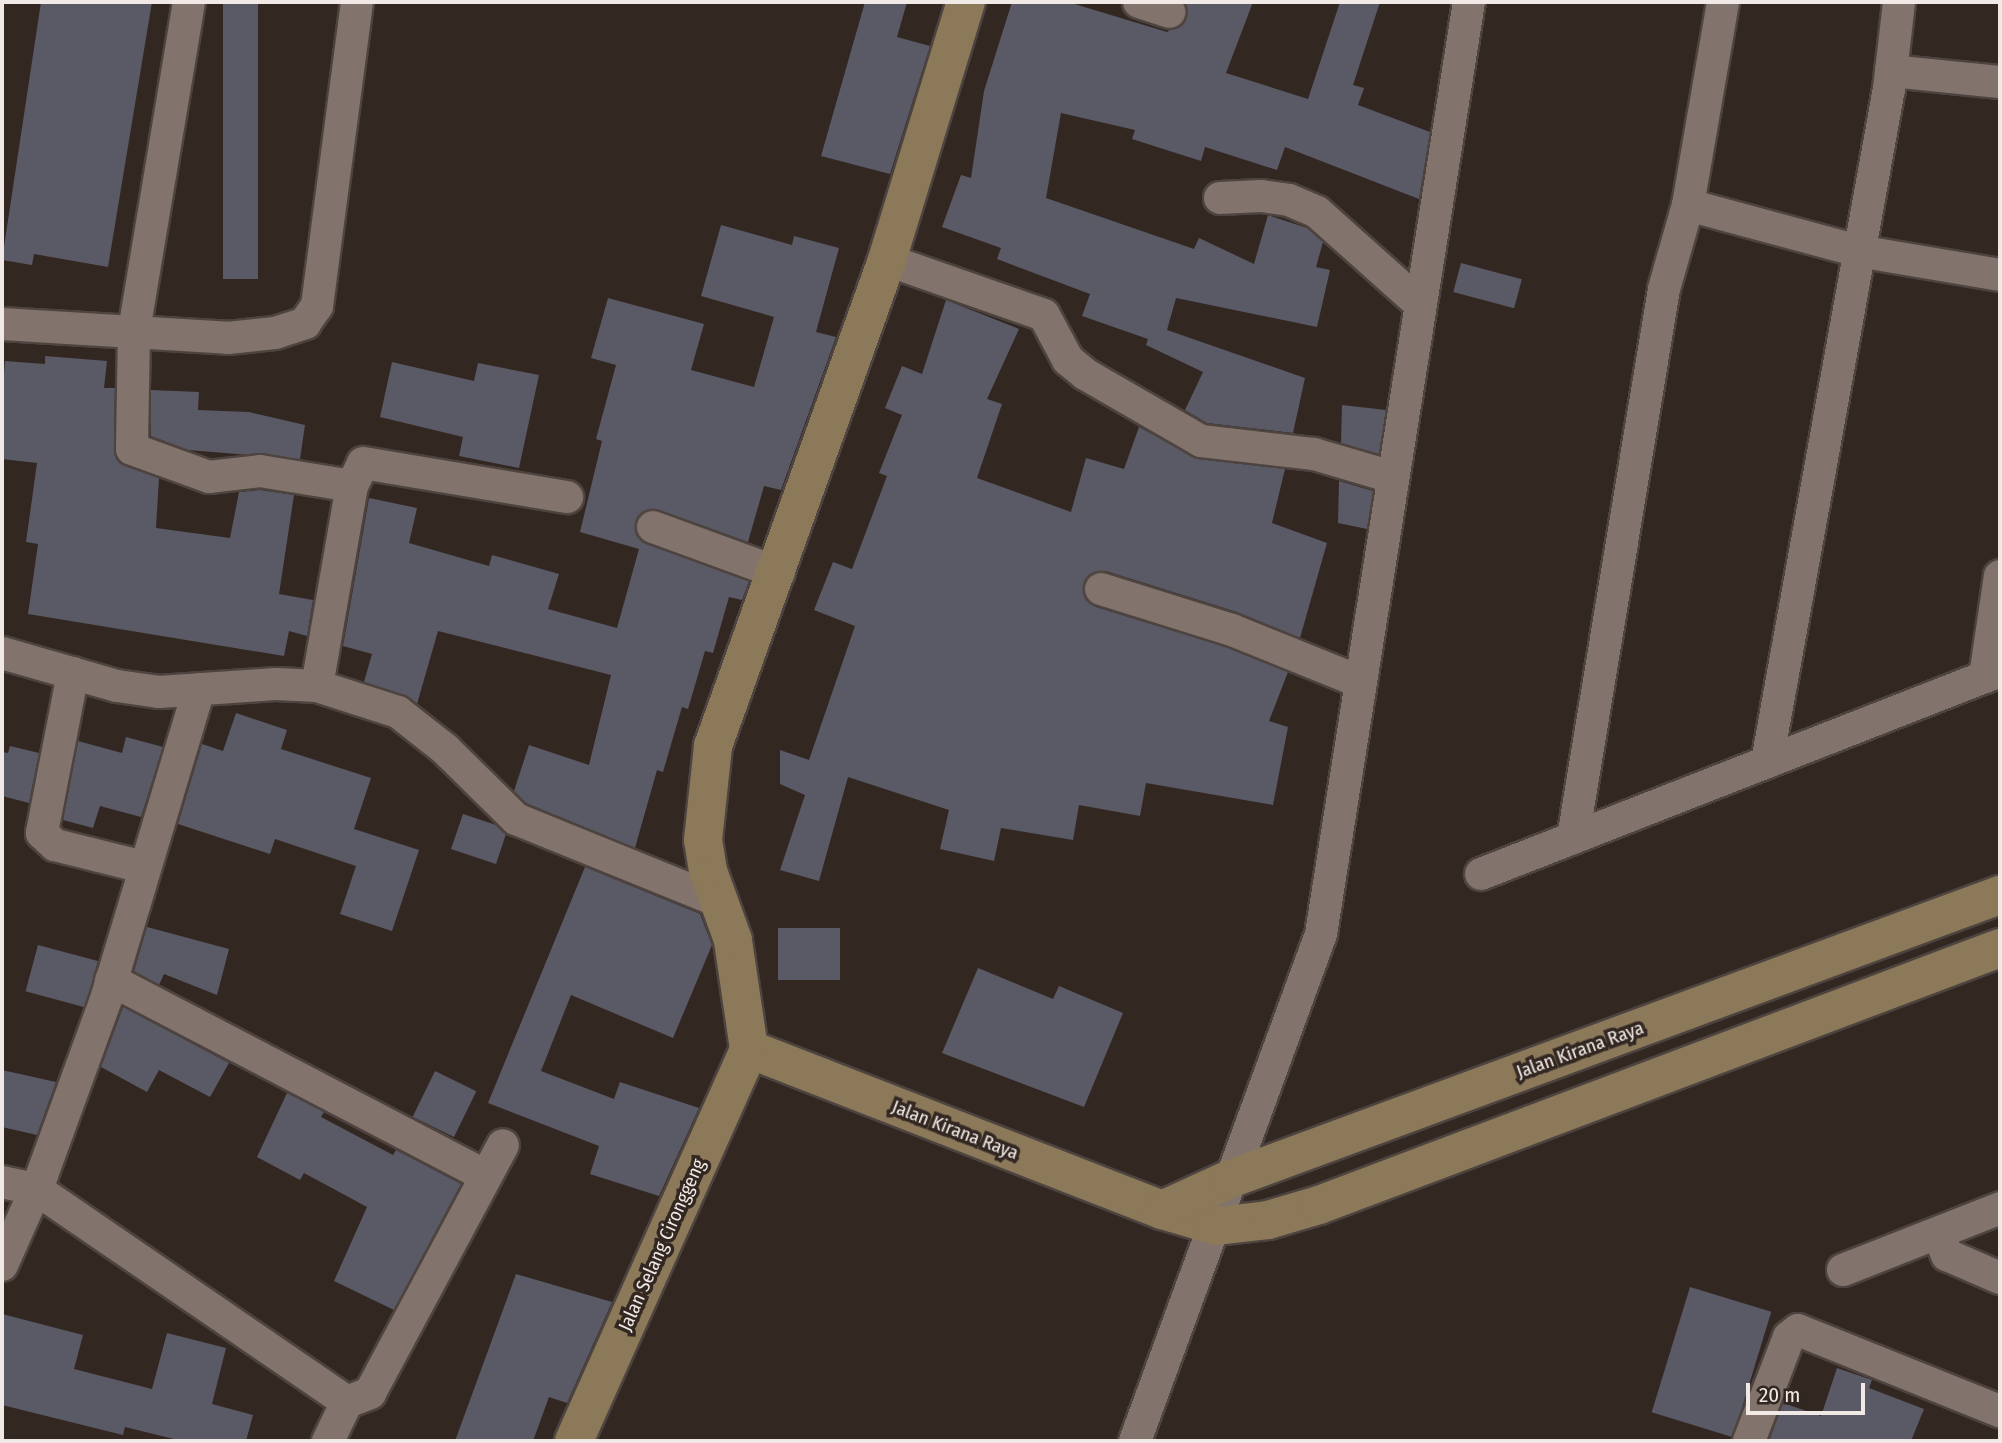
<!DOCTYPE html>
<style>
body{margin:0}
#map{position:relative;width:2002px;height:1443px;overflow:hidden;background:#332722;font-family:"Fira Sans Condensed",sans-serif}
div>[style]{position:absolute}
.building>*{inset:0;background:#5a5966;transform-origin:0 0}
.roads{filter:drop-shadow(2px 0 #4e443f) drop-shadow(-2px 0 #4e443f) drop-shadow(0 2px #4e443f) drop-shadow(0 -2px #4e443f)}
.street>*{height:32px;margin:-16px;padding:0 16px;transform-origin:16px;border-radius:16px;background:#82746d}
.secondary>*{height:38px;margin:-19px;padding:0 19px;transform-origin:19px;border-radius:19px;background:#8b795a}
span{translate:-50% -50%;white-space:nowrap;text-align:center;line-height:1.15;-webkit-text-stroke:7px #332722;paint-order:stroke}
.street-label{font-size:19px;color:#f1e9e5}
.frame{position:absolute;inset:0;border:4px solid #f1e9e5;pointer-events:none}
.scale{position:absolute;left:1746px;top:1383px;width:119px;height:32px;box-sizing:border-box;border:4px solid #f1e9e5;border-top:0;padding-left:9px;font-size:21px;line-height:24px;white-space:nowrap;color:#f1e9e5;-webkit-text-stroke:5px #332722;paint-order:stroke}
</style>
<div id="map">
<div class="building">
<div style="clip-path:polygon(41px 2px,152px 2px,108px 267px,34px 254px,32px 265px,2px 260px)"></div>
<div style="left:223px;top:2px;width:35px;height:277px"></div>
<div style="clip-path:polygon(865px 2px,907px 2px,897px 37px,930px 46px,890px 174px,821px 156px)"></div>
<div style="clip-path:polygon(1012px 2px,1068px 2px,1167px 32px,1186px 18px,1184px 2px,1253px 2px,1226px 73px,1308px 99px,1340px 2px,1380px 2px,1353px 85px,1364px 88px,1358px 105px,1430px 132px,1419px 199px,1285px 147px,1277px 170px,1205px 147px,1201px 161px,1132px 139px,1135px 130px,1061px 113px,1046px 198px,1194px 249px,1199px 238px,1254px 264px,1268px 215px,1307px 228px,1323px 242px,1316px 267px,1330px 270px,1317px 327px,1176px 298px,1167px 330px,1305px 378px,1293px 433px,1207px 423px,1185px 410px,1203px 372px,1146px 345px,1148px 339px,1082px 316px,1090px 294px,997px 259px,1001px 248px,942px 227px,961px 175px,971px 178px,984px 91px)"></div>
<div style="clip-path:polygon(721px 225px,792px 245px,794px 236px,839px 248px,816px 332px,836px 337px,781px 490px,764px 486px,748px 542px,659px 510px,642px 513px,636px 520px,635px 531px,646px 544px,749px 581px,742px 600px,729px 597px,713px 653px,705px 651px,688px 709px,682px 707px,663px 772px,657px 770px,635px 848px,526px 803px,514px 791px,529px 745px,589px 765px,611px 675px,438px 631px,417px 704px,364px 682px,372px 654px,343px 646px,369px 498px,417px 508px,409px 543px,489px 566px,492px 555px,559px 574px,548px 609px,617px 628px,639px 549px,580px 532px,602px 441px,596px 439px,616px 365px,591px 358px,608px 298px,704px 324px,691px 370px,754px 387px,774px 317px,701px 296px)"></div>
<div style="left:1461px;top:263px;width:63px;height:30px;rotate:15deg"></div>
<div style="clip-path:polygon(946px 300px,1019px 329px,987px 399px,1002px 404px,977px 478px,1071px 512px,1086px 458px,1124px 469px,1139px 427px,1198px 459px,1285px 469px,1272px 523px,1327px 543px,1300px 638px,1237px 612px,1106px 571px,1089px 575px,1083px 592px,1096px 607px,1226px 647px,1288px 672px,1269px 721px,1288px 727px,1273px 805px,1146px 783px,1140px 816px,1079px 805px,1073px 840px,1001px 828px,994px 861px,940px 849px,949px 810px,848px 777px,819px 881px,780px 870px,805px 795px,780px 784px,780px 750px,809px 760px,855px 626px,814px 610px,833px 562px,852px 569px,887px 476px,879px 473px,902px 415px,885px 408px,902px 366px,922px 374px)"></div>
<div style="clip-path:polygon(45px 356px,107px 361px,104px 388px,115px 388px,114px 449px,125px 466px,159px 478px,156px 528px,230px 538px,239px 492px,260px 490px,294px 495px,279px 594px,313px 600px,307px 636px,289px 631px,284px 656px,28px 614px,38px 544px,26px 542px,37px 463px,2px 459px,2px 398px,5px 361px,45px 364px)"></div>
<div style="clip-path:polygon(392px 362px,474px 381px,478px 363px,539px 375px,519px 468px,459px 456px,463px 437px,380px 417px)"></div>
<div style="clip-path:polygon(151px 390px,199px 392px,198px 410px,249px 412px,305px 425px,300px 459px,188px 450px,151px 436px)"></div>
<div style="clip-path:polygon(1342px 405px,1386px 410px,1379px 454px,1341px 443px)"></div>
<div style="clip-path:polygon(1339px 481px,1373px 491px,1367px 529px,1338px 523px)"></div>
<div style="clip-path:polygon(236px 713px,287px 730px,281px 749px,371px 778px,354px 829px,419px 850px,392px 931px,340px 914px,356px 866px,275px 839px,270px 854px,178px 824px,202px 744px,223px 751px)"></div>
<div style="clip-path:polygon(126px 737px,163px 747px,141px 817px,100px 806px,93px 828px,63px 820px,78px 741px,122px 753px)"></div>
<div style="clip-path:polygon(10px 746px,39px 753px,29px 803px,2px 796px,2px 752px,8px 753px)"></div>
<div style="clip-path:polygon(463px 814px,496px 825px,506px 834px,496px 864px,451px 849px)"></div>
<div style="clip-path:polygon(585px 867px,700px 914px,712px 945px,673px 1038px,571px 995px,541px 1071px,614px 1099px,620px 1082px,699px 1108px,659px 1196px,590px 1174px,599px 1146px,488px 1103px)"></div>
<div style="clip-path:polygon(147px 927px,229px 949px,217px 995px,164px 974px,159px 985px,134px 971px)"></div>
<div style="left:778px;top:928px;width:62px;height:52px"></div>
<div style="left:38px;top:945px;width:62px;height:48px;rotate:15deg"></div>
<div style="clip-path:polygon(978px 968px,1053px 999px,1059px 986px,1123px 1013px,1084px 1107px,942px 1053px)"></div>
<div style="clip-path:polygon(123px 1007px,229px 1063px,210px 1097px,159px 1070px,147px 1092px,101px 1067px)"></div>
<div style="clip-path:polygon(2px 1070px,56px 1082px,37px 1135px,2px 1127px)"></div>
<div style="left:435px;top:1071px;width:46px;height:51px;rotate:26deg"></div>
<div style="clip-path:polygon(287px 1093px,324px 1112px,321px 1117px,393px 1155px,396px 1150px,461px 1184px,394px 1310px,334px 1281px,367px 1207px,304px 1173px,300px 1180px,257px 1157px)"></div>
<div style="clip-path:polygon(516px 1274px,612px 1302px,567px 1403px,549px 1397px,533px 1441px,455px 1441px)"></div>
<div style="left:1690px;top:1287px;width:85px;height:131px;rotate:17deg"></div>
<div style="clip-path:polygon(2px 1314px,83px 1335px,74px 1369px,152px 1389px,167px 1333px,226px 1348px,212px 1404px,253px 1415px,246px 1441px,182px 1441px,125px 1427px,123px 1435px,2px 1405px)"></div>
<div style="clip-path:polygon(1837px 1368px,1872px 1380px,1869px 1388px,1924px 1409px,1911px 1441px,1769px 1441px,1783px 1403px,1821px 1416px)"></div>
</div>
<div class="roads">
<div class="street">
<div style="left:189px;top:2px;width:334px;rotate:99.5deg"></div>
<div style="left:134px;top:331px;width:118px;rotate:91deg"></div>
<div style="left:132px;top:449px;width:82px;rotate:20deg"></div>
<div style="left:209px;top:477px;width:51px;rotate:-6.7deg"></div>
<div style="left:260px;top:471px;width:93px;rotate:9.3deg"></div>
<div style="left:1139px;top:2px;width:32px;rotate:18deg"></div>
<div style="left:1891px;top:71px;width:110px;rotate:5.8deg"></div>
<div style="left:1220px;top:198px;width:41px;rotate:-2.8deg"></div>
<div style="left:1261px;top:196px;width:28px;rotate:8deg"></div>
<div style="left:1289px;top:200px;width:30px;rotate:23deg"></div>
<div style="left:1317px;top:212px;width:138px;rotate:41.8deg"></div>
<div style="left:1688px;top:205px;width:176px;rotate:15.1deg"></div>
<div style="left:1858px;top:251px;width:144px;rotate:9.6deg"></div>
<div style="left:887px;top:260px;width:166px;rotate:19.3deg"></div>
<div style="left:1044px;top:315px;width:51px;rotate:61.9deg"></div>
<div style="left:1068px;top:360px;width:22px;rotate:39deg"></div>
<div style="left:1085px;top:374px;width:134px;rotate:30deg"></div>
<div style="left:1201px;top:441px;width:114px;rotate:6.6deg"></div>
<div style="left:1314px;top:454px;width:81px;rotate:16.4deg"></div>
<div style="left:2px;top:324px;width:226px;rotate:3.5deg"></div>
<div style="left:228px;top:338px;width:47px;rotate:-6.1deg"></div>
<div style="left:275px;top:333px;width:32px;rotate:-18deg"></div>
<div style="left:305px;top:323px;width:21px;rotate:-55deg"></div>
<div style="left:317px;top:306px;width:307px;rotate:-82.5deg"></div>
<div style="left:653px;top:527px;width:134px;rotate:20.1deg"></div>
<div style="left:1101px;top:589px;width:137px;rotate:17.4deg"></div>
<div style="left:1232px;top:630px;width:139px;rotate:22deg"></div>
<div style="left:2px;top:653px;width:120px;rotate:16deg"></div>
<div style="left:117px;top:686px;width:42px;rotate:8.1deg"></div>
<div style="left:159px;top:692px;width:117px;rotate:-3.9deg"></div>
<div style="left:276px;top:684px;width:41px;rotate:2.8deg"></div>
<div style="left:317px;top:686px;width:203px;rotate:-80.1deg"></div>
<div style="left:352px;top:486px;width:25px;rotate:-64deg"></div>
<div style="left:363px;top:463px;width:207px;rotate:9.5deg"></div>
<div style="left:73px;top:673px;width:163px;rotate:101deg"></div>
<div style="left:42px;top:833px;width:18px;rotate:43deg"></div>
<div style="left:55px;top:845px;width:91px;rotate:14deg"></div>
<div style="left:1985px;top:677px;width:102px;rotate:-81.6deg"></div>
<div style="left:317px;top:686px;width:85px;rotate:17.8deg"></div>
<div style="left:398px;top:712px;width:60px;rotate:38.2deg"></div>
<div style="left:445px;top:749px;width:100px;rotate:44.6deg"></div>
<div style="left:516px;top:819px;width:218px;rotate:22.1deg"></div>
<div style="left:1767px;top:762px;width:684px;rotate:-79.73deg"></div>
<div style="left:1889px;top:89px;width:88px;rotate:-83.4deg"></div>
<div style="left:1573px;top:838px;width:556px;rotate:-80.59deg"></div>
<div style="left:1664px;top:289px;width:87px;rotate:-74.1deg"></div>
<div style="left:1688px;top:205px;width:206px;rotate:-80.2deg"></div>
<div style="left:1481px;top:874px;width:557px;rotate:-21.36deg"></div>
<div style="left:111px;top:980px;width:423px;rotate:27.6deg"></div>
<div style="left:2px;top:1182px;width:35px;rotate:12deg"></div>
<div style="left:36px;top:1189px;width:377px;rotate:34.4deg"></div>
<div style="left:1938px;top:1233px;width:24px;rotate:68deg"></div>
<div style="left:1947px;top:1255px;width:58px;rotate:23.5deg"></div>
<div style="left:2px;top:1265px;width:98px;rotate:-66deg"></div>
<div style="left:42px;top:1175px;width:190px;rotate:-70deg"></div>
<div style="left:107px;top:996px;width:320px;rotate:-73.3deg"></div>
<div style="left:1843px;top:1270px;width:169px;rotate:-21.5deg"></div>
<div style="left:328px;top:1441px;width:43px;rotate:-64deg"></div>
<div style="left:347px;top:1402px;width:25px;rotate:-21deg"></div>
<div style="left:370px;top:1393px;width:281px;rotate:-61.8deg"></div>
<div style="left:1135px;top:1441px;width:540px;rotate:-69.85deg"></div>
<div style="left:1321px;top:934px;width:944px;rotate:-80.98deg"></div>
<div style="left:1749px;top:1441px;width:111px;rotate:-69deg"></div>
<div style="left:1789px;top:1337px;width:11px;rotate:-38deg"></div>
<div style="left:1798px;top:1330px;width:218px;rotate:21.9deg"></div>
</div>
<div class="secondary">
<div style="left:749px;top:1049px;width:443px;rotate:21.3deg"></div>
<div style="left:1162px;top:1210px;width:57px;rotate:16.2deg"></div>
<div style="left:1217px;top:1226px;width:51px;rotate:-6.7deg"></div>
<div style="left:1268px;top:1220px;width:53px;rotate:-16.4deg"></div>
<div style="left:1319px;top:1205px;width:728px;rotate:-20.68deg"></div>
<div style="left:749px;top:1049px;width:110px;rotate:-98.4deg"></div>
<div style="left:733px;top:940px;width:73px;rotate:-109.9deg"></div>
<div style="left:708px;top:871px;width:31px;rotate:-99deg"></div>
<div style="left:703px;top:840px;width:95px;rotate:-83.9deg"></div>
<div style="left:713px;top:746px;width:516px;rotate:-70.3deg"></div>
<div style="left:887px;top:260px;width:270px;rotate:-73deg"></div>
<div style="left:1162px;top:1210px;width:75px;rotate:-24.5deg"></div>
<div style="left:1230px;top:1179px;width:821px;rotate:-20.25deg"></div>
<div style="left:574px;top:1441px;width:429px;rotate:-65.9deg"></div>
</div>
</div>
<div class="street-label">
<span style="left:1580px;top:1050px;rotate:-20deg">Jalan Kirana Raya</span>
<span style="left:955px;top:1130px;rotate:21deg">Jalan Kirana Raya</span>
<span style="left:662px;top:1245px;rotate:-66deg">Jalan Selang Cironggeng</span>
</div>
<div class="frame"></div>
<div class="scale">20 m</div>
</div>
